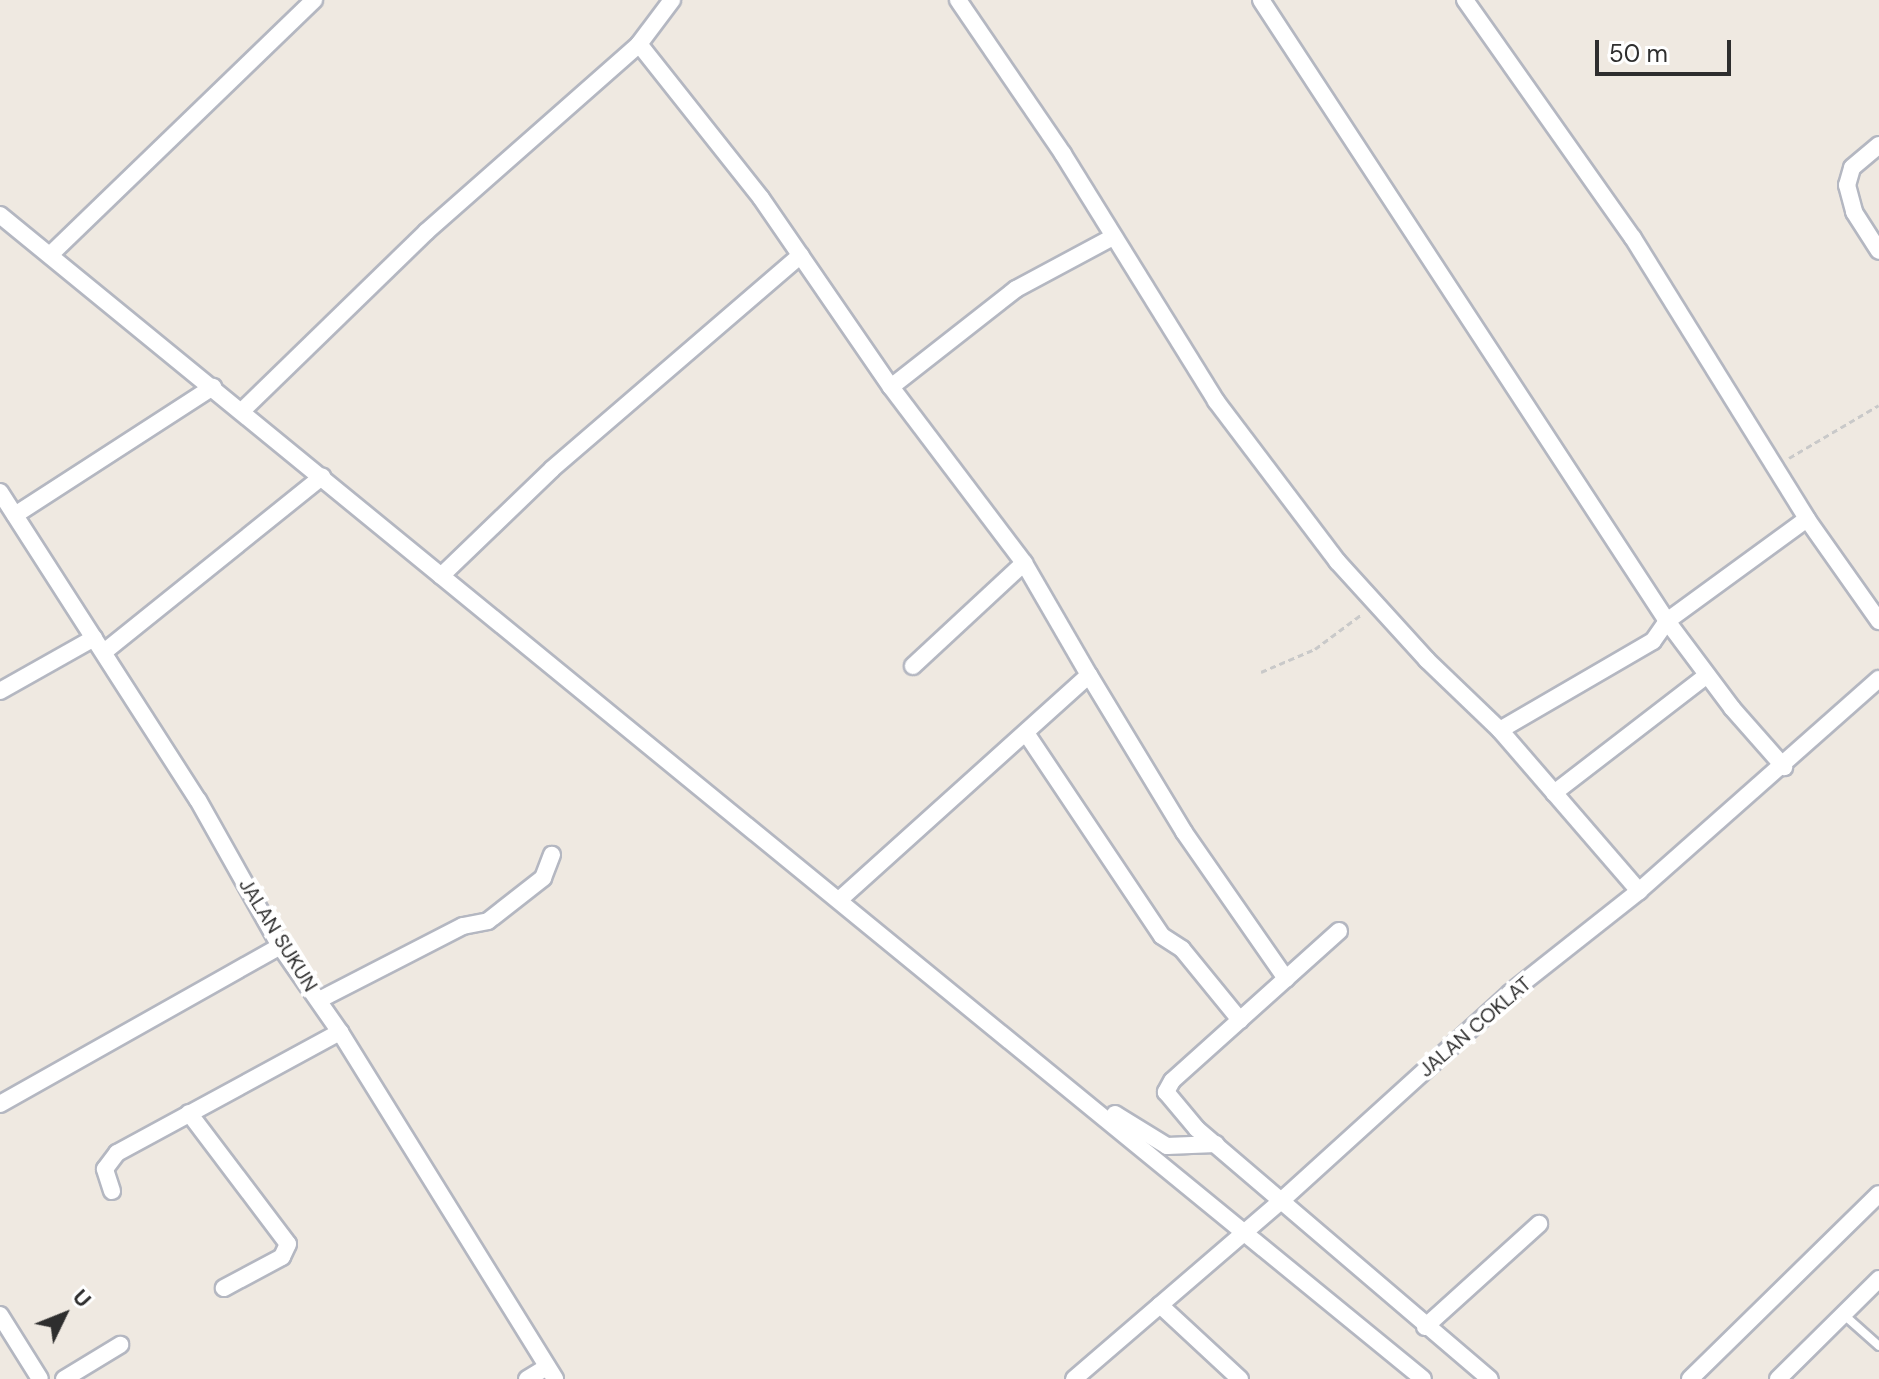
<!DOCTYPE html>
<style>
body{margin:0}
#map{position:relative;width:1879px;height:1379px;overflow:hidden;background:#efe9e1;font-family:"DM Sans",sans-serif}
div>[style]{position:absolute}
.path>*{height:3px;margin-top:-1.5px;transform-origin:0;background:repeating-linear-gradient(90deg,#c9c9c9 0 6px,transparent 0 10px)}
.roads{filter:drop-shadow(2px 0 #b4b7c1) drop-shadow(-2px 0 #b4b7c1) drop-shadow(0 2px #b4b7c1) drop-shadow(0 -2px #b4b7c1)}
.lane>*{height:8px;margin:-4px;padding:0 4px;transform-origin:4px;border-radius:4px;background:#fff}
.street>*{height:16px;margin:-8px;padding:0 8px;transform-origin:8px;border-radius:8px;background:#fff}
span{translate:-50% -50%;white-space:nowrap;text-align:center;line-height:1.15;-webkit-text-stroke:8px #fff;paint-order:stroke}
.street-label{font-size:20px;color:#2e2e2e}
.north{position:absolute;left:24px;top:1275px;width:80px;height:80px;-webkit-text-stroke:6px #fff;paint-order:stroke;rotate:47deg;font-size:22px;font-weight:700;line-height:32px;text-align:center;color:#2e2e2e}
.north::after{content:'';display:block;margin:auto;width:28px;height:36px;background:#2e2e2e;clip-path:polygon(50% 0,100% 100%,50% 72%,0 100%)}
.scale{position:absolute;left:1595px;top:40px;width:136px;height:36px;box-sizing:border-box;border:4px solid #2e2e2e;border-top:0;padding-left:10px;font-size:24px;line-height:28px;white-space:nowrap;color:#2e2e2e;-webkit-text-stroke:6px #fff;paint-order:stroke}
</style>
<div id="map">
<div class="path">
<div style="left:1789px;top:458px;width:104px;rotate:-30.5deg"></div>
<div style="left:1261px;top:672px;width:59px;rotate:-23.1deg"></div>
<div style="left:1315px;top:649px;width:59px;rotate:-36.7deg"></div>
</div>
<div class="roads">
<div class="lane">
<div style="left:1843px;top:1314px;width:48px;rotate:41.6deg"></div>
</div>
<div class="street">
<div style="left:958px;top:0;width:186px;rotate:55.7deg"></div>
<div style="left:1063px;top:154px;width:291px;rotate:58.2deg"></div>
<div style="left:1216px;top:401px;width:201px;rotate:52.9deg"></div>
<div style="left:1337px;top:561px;width:134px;rotate:47.7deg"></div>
<div style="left:1427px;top:660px;width:101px;rotate:43.8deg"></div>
<div style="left:1500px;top:730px;width:213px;rotate:49.2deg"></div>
<div style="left:1261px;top:0;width:742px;rotate:56.82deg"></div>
<div style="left:1667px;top:621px;width:109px;rotate:53.2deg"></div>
<div style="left:1732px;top:708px;width:79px;rotate:48.6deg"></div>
<div style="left:1465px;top:0;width:291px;rotate:54.8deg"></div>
<div style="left:1633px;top:238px;width:331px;rotate:58.2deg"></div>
<div style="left:1807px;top:519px;width:125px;rotate:54.8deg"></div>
<div style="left:639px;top:44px;width:55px;rotate:-53.1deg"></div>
<div style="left:1879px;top:145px;width:35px;rotate:140deg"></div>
<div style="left:1852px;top:168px;width:18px;rotate:106deg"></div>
<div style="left:1847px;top:185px;width:28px;rotate:75deg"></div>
<div style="left:1854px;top:212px;width:46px;rotate:57.3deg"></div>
<div style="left:0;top:215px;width:1838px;rotate:39.28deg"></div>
<div style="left:50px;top:255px;width:367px;rotate:-44deg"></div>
<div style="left:891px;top:387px;width:159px;rotate:-38.1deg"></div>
<div style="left:1016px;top:289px;width:110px;rotate:-28.2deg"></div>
<div style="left:243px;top:410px;width:255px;rotate:-44.2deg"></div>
<div style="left:426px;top:232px;width:284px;rotate:-41.4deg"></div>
<div style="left:639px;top:44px;width:196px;rotate:51.6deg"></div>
<div style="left:761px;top:198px;width:229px;rotate:55.5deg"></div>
<div style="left:891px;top:387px;width:221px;rotate:52.9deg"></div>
<div style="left:1024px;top:563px;width:129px;rotate:59.9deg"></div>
<div style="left:1089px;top:675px;width:334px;rotate:138deg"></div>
<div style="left:0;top:492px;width:366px;rotate:57.3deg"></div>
<div style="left:198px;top:800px;width:167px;rotate:60.7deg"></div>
<div style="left:280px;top:946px;width:105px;rotate:55.1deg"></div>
<div style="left:340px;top:1032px;width:408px;rotate:58.2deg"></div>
<div style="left:15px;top:515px;width:236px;rotate:-32.9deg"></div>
<div style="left:441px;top:576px;width:154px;rotate:-43.9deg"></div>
<div style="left:552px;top:469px;width:328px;rotate:-40.7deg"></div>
<div style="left:104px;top:652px;width:280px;rotate:-38.8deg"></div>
<div style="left:913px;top:666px;width:151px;rotate:-42.9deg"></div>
<div style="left:1089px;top:675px;width:184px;rotate:58.8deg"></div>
<div style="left:1184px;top:832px;width:179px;rotate:55.2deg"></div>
<div style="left:0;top:691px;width:108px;rotate:-29.4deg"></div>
<div style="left:1500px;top:730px;width:177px;rotate:-30.2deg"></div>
<div style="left:1653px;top:641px;width:24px;rotate:-55deg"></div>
<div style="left:1667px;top:621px;width:173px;rotate:-36.1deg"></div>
<div style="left:1026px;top:733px;width:244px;rotate:56.2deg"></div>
<div style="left:1162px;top:936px;width:24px;rotate:33deg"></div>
<div style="left:1182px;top:949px;width:92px;rotate:50.8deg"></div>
<div style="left:1554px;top:793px;width:193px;rotate:-37.6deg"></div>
<div style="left:1339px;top:931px;width:224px;rotate:138.1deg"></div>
<div style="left:1172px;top:1081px;width:13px;rotate:119deg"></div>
<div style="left:1166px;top:1092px;width:48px;rotate:50deg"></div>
<div style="left:1197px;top:1129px;width:385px;rotate:40.5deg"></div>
<div style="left:319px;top:1000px;width:162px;rotate:-27.2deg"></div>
<div style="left:463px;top:926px;width:25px;rotate:-11deg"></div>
<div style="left:488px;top:921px;width:70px;rotate:-38deg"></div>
<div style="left:543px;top:878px;width:25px;rotate:-69deg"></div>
<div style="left:0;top:1104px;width:322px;rotate:-29.4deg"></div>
<div style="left:189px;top:1113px;width:164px;rotate:52.9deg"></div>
<div style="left:288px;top:1244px;width:14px;rotate:115deg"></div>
<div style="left:282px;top:1257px;width:66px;rotate:151.9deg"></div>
<div style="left:1115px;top:1114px;width:61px;rotate:31.6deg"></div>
<div style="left:1167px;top:1146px;width:49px;rotate:-2.3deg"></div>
<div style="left:112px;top:1191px;width:23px;rotate:-108deg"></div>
<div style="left:105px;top:1169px;width:20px;rotate:-53deg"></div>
<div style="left:117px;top:1153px;width:254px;rotate:-28.5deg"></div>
<div style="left:1160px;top:1305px;width:109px;rotate:42.8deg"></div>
<div style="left:0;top:1315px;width:75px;rotate:58deg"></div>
<div style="left:1425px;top:1327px;width:154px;rotate:-42.1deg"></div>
<div style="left:64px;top:1379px;width:66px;rotate:-31.3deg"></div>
<div style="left:527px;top:1379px;width:23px;rotate:-31deg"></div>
<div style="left:1074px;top:1379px;width:273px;rotate:-40.7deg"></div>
<div style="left:1281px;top:1201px;width:309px;rotate:-42.2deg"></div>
<div style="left:1510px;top:993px;width:164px;rotate:-38.3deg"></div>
<div style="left:1639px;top:891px;width:320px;rotate:-41.5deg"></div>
<div style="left:1690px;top:1379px;width:264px;rotate:-44.4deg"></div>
<div style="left:1778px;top:1379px;width:142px;rotate:-44.7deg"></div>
</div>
</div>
<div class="street-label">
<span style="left:278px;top:935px;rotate:58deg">JALAN SUKUN</span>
<span style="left:1475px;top:1027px;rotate:-41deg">JALAN COKLAT</span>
</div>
<div class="north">U</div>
<div class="scale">50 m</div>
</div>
